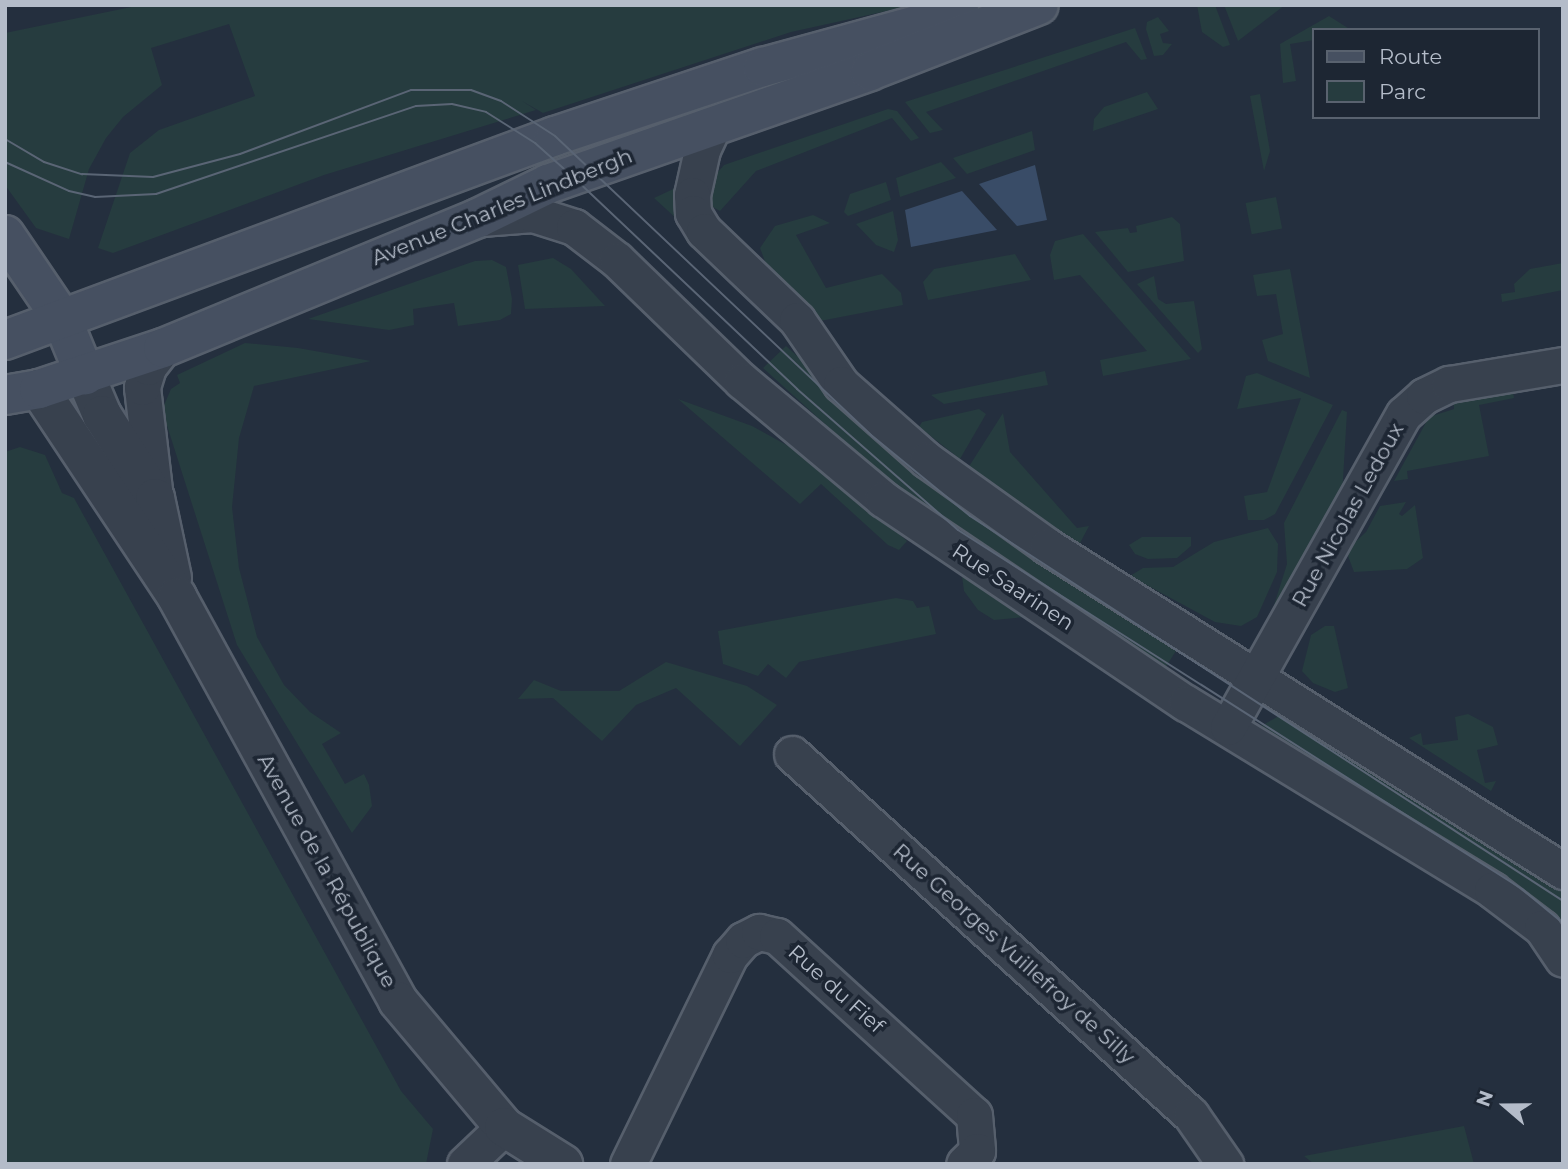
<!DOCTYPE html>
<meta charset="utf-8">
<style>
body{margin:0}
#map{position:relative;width:1568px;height:1169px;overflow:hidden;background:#242f3e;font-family:Montserrat,sans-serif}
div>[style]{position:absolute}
.green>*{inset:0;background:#263c3f;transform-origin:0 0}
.water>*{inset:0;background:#394c67}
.roads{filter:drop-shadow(2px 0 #565f6c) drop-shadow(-2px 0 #565f6c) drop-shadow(0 2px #565f6c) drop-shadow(0 -2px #565f6c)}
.minor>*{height:35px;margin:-17.5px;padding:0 17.5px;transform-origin:17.5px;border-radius:17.5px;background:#38414e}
.tertiary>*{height:38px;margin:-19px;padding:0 19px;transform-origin:19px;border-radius:19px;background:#38414e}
.secondary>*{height:38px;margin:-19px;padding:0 19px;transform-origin:19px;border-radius:19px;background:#465061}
.tram>*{height:2px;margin:-1px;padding:0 1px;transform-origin:1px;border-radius:1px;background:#5a6575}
span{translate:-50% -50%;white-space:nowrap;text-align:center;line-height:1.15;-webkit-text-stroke:7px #1d2633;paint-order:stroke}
.street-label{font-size:21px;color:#b4bcc9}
.frame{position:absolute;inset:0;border:7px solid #b4bcc9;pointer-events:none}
.legend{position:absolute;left:1312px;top:28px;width:228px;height:91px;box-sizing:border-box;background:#1d2633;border:2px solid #59626f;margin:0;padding:9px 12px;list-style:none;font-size:21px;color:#b4bcc9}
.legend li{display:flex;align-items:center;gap:14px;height:35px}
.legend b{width:35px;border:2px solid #59626f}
.north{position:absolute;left:1470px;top:1071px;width:70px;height:70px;-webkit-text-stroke:5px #1d2633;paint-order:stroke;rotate:290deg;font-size:19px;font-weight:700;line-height:28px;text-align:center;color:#b4bcc9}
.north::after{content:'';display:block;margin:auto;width:24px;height:32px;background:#b4bcc9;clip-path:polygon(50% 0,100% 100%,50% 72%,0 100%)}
</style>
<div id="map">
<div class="green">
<div style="clip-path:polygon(141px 5px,914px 5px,791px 32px,543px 113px,522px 101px,536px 110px,324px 175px,113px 253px,98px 248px,130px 153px,159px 130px,255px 96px,229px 24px,151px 48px,162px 85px,123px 117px,106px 138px,89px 169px,69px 239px,36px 228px,5px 185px,5px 33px)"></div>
<div style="clip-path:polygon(1197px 5px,1215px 5px,1230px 45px,1223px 47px,1202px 32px)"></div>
<div style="clip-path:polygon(1224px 5px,1285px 5px,1238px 41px)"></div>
<div style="clip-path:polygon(1329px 16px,1351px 30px,1314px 30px,1314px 40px,1290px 44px,1296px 81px,1283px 83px,1280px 44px)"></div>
<div style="clip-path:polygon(1158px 17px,1169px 31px,1160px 34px,1163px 43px,1172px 44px,1163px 55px,1154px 56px,1146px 29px,1147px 22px)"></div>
<div style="clip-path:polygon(1135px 28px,1147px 59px,1141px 60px,1126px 42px,926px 112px,943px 130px,930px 133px,905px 102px)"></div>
<div style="clip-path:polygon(1147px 92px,1158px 109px,1093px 131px,1094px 119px,1104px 107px)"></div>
<div style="clip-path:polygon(1260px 94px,1270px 151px,1264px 171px,1250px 96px)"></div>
<div style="clip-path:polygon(888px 109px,897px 111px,919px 138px,911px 141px,892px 118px,756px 171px,720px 211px,711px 206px,711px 180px,724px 165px)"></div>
<div style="clip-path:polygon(1032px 131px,1035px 150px,967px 174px,953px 158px)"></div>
<div style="clip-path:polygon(941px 162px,956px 178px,900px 197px,896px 178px)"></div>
<div style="clip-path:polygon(886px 182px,891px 200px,848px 216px,844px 212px,850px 194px)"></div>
<div style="clip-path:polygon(682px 185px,691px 232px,654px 198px)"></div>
<div style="left:1276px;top:197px;width:32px;height:31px;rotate:79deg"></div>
<div style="clip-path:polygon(893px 211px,898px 240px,894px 252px,876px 245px,856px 224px)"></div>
<div style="clip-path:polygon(813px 215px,830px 223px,796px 235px,826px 288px,882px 274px,901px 293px,903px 305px,820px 321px,766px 264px,760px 248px,775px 226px)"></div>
<div style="clip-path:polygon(1172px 217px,1180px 224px,1184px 261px,1128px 272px,1095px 232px,1128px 228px,1130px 233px,1137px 232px,1136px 226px)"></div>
<div style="clip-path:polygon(1083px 234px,1191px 359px,1103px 376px,1100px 360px,1147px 351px,1080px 275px,1054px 280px,1050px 255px,1055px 241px)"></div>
<div style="clip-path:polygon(1015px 254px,1031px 280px,928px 300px,923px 282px,934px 269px)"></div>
<div style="clip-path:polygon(553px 258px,571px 269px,605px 306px,525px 309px,518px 265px)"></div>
<div style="clip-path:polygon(492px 260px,506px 267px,512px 299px,511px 314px,500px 320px,458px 326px,454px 303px,413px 309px,414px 325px,389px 330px,308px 319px,475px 261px)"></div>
<div style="clip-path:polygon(1563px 263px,1563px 290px,1502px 302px,1501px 294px,1515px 292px,1514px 284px,1530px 269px)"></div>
<div style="clip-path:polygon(1290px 269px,1310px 378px,1268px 361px,1262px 340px,1283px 334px,1276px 294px,1257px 296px,1253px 275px)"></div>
<div style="clip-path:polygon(1154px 276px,1158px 299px,1166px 304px,1194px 301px,1202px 349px,1198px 353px,1137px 284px)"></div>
<div style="clip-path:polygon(245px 343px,298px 348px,371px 361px,254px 386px,239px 438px,232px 507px,239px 568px,257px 637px,284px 685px,310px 712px,341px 733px,322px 744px,345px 784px,364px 774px,369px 785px,372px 806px,352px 833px,237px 645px,162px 410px,171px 389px,180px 383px,177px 375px)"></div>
<div style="clip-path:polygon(786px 346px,923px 469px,1179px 646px,1162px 673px,888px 481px,763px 368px)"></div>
<div style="clip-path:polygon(1045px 371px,1048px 385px,944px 404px,931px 395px)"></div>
<div style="clip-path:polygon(1257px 373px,1333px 405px,1275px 514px,1264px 520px,1248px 520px,1244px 496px,1267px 492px,1301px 398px,1237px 409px,1246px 376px)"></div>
<div style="clip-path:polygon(1512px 384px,1514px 398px,1479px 405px,1489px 456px,1407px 471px,1408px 479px,1394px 481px,1429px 417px,1454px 409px,1453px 395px)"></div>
<div style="clip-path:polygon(678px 399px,752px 426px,812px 459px,907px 541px,899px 550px,888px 545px,821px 484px,800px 504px)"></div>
<div style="clip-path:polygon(979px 409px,986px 414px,960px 459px,919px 427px,922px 422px)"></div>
<div style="clip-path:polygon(1342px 410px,1347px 412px,1342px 496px,1270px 618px,1287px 564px,1284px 523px)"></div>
<div style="clip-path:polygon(1003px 413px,1010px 452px,1077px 528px,1089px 526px,1079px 545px,968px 468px)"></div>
<div style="clip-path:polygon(20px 447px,45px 455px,62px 493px,74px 498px,401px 1091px,433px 1129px,426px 1164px,5px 1164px,5px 452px)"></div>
<div style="clip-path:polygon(1406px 502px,1399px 514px,1402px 516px,1415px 505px,1423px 558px,1407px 569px,1354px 572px,1348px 556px,1352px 545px,1366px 532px,1380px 506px)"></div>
<div style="clip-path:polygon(1268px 528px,1278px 544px,1277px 572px,1257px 617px,1241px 626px,1215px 622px,1130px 576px,1143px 568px,1173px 567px,1214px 542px)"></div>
<div style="clip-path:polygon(1142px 537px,1191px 537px,1191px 546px,1177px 558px,1148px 559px,1135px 554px,1129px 545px)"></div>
<div style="clip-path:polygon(962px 576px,1024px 615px,1025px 617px,994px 620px,978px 610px,964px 591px)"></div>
<div style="clip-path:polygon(896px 598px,913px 601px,917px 608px,929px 606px,936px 634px,799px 662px,786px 678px,768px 664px,758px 676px,723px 664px,718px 631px)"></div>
<div style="clip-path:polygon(1325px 626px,1334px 626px,1348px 688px,1335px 692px,1313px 683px,1302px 671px,1311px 635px)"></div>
<div style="clip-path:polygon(666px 662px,747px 686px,777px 705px,740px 746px,676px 688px,636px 705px,602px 741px,553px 698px,518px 699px,534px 680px,561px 691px,619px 691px)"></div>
<div style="clip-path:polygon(1284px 713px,1563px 886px,1563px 934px,1256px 729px)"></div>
<div style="clip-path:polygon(1468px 714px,1493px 727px,1498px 745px,1477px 750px,1485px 783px,1496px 781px,1491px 791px,1409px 738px,1421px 733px,1423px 745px,1458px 740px,1455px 717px)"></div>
<div style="clip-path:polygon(1464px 1126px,1474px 1164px,1314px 1164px,1304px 1156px)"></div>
</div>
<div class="water">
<div style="clip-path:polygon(1035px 165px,1047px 220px,1017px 226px,979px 184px)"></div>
<div style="clip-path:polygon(962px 191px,997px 230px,911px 247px,905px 210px)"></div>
</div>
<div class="roads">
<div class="minor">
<div style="left:713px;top:126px;width:26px;rotate:115deg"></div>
<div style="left:702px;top:150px;width:46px;rotate:102.5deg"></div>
<div style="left:692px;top:195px;width:18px;rotate:87deg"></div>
<div style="left:693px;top:213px;width:21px;rotate:59deg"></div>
<div style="left:704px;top:231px;width:129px;rotate:43.7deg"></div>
<div style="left:797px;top:320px;width:78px;rotate:55.5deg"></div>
<div style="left:841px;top:384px;width:115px;rotate:41.5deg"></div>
<div style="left:927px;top:460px;width:148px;rotate:35.6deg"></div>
<div style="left:1047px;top:546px;width:610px;rotate:32.2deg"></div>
<div style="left:481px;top:218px;width:52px;rotate:-4.4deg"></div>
<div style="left:533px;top:214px;width:43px;rotate:17.6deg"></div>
<div style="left:574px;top:227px;width:54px;rotate:37.5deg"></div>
<div style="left:617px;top:260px;width:174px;rotate:44.1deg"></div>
<div style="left:742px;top:381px;width:184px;rotate:39.9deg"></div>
<div style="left:883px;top:499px;width:365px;rotate:34deg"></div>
<div style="left:1186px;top:703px;width:359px;rotate:31.4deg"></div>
<div style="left:1492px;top:890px;width:63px;rotate:37.2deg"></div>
<div style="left:1542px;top:928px;width:37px;rotate:56deg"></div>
<div style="left:155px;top:498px;width:112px;rotate:-96.7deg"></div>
<div style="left:142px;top:387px;width:21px;rotate:-73deg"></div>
<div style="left:148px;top:367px;width:24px;rotate:-52deg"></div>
<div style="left:1228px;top:727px;width:359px;rotate:-60.7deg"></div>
<div style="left:1404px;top:414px;width:27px;rotate:-42deg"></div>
<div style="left:1424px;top:396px;width:28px;rotate:-26deg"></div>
<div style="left:1449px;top:384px;width:116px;rotate:-9.5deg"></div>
<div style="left:792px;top:754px;width:538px;rotate:42.14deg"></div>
<div style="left:1191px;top:1115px;width:60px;rotate:55.2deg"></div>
<div style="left:465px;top:1164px;width:54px;rotate:-43.5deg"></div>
<div style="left:628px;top:1164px;width:233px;rotate:-64deg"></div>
<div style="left:730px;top:955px;width:20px;rotate:-49deg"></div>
<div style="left:743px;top:940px;width:18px;rotate:-27deg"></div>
<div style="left:759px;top:932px;width:18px;rotate:13deg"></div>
<div style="left:777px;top:936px;width:266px;rotate:42.3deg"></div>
<div style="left:974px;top:1115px;width:36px;rotate:85deg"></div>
<div style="left:977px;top:1151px;width:18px;rotate:135deg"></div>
</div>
<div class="tertiary">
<div style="left:85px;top:375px;width:43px;rotate:67deg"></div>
<div style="left:102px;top:415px;width:98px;rotate:57.4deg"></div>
<div style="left:155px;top:498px;width:82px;rotate:78deg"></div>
<div style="left:39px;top:389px;width:250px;rotate:56.4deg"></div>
<div style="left:177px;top:597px;width:460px;rotate:61.3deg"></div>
<div style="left:398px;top:1001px;width:165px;rotate:49.9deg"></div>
<div style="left:504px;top:1127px;width:70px;rotate:32.1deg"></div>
</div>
<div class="secondary">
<div style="left:5px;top:235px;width:102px;rotate:55.8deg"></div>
<div style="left:62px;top:319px;width:61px;rotate:67.7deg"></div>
<div style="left:5px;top:340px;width:587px;rotate:-20.35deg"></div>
<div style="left:555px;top:136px;width:219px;rotate:-18.4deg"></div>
<div style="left:763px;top:67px;width:204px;rotate:-15.3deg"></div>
<div style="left:5px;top:395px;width:35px;rotate:-10deg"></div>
<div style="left:39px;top:389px;width:131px;rotate:-18.3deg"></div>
<div style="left:163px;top:348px;width:341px;rotate:-22.4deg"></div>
<div style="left:478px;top:218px;width:78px;rotate:-25.9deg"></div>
<div style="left:548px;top:184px;width:341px;rotate:-19.3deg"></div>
<div style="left:870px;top:71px;width:181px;rotate:-21.3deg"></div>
</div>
</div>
<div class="tram">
<div style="left:5px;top:139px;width:45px;rotate:30.5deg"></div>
<div style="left:44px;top:162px;width:40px;rotate:18deg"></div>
<div style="left:82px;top:174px;width:71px;rotate:2.4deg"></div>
<div style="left:153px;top:177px;width:90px;rotate:-14.8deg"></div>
<div style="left:240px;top:154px;width:183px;rotate:-20.5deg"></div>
<div style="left:411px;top:90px;width:60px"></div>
<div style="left:471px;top:90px;width:32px;rotate:20deg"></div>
<div style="left:501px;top:101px;width:64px;rotate:32.9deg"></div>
<div style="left:555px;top:136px;width:435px;rotate:43.4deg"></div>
<div style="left:871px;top:435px;width:128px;rotate:39.3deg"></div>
<div style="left:970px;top:516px;width:707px;rotate:32.99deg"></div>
<div style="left:5px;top:162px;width:70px;rotate:24.4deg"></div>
<div style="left:69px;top:191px;width:27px;rotate:13deg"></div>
<div style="left:95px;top:197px;width:61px;rotate:-2.8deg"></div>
<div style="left:156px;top:194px;width:274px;rotate:-18.7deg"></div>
<div style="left:416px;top:106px;width:36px;rotate:-3deg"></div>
<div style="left:452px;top:104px;width:35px;rotate:13deg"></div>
<div style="left:486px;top:112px;width:58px;rotate:32.3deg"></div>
<div style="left:535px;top:143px;width:50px;rotate:41.7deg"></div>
<div style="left:572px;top:176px;width:310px;rotate:43.4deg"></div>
<div style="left:797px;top:389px;width:214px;rotate:41.2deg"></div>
<div style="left:958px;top:530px;width:669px;rotate:32.48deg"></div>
<div style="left:1522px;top:889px;width:53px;rotate:39.7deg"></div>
</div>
<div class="street-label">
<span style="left:502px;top:207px;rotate:-22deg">Avenue Charles Lindbergh</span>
<span style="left:1348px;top:515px;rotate:-61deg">Rue Nicolas Ledoux</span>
<span style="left:1013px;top:587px;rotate:33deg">Rue Saarinen</span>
<span style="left:327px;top:871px;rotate:61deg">Avenue de la République</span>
<span style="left:1014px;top:954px;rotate:42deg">Rue Georges Vuillefroy de Silly</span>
<span style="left:836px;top:989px;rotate:42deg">Rue du Fief</span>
</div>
<div class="frame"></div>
<ul class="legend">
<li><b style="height:9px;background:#465061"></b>Route</li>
<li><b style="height:19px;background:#263c3f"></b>Parc</li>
</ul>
<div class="north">N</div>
</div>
